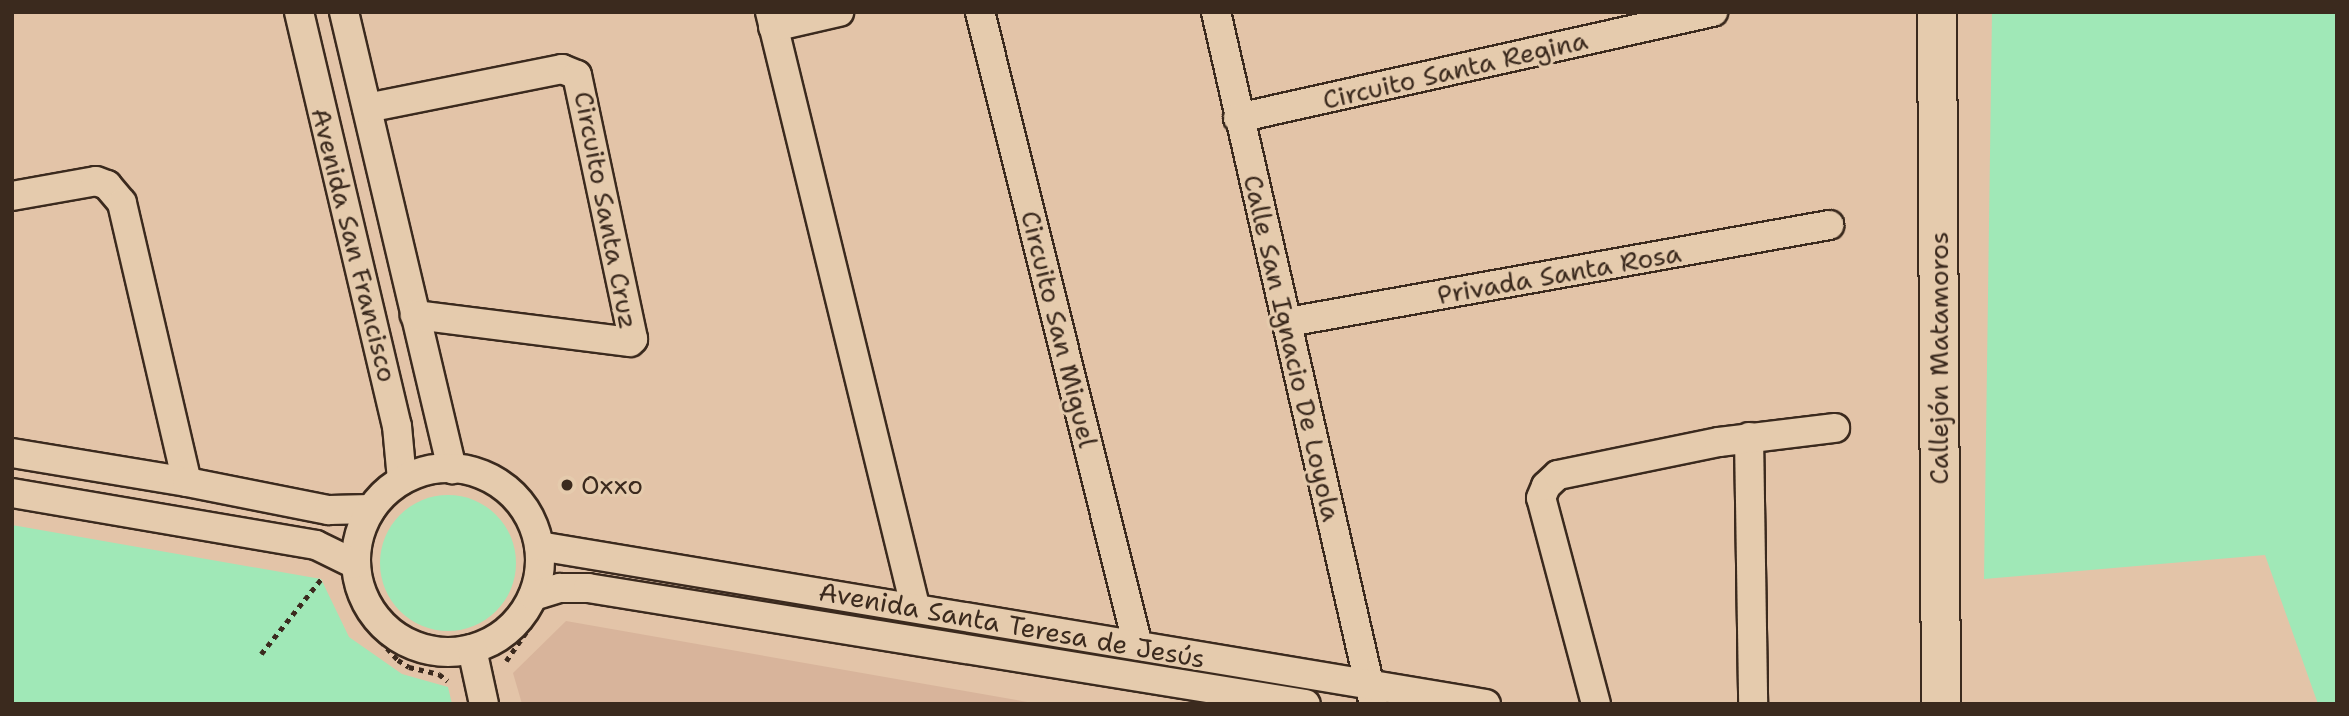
<!DOCTYPE html>
<meta charset="utf-8">
<style>
body{margin:0}
#map{position:relative;width:2349px;height:716px;overflow:hidden;background:#e3c4a8;font-family:"Shantell Sans",sans-serif}
div>[style]{position:absolute}
.built>*{inset:0;background:#d8b49b}
.green>*{inset:0;background:#a0e8b7}
.round{border-radius:50%}
.path>*{height:4.5px;margin-top:-2.25px;transform-origin:0;background:repeating-linear-gradient(90deg,#3b2a1e 0 5px,transparent 0 10px)}
.roads{filter:drop-shadow(2px 0 #3b2a1e) drop-shadow(-2px 0 #3b2a1e) drop-shadow(0 2px #3b2a1e) drop-shadow(0 -2px #3b2a1e)}
.street>*{height:28px;margin:-14px;padding:0 14px;transform-origin:14px;border-radius:14px;background:#e5cbad}
.street>.ring{margin:-14px;padding:0;box-sizing:content-box;background:none;border:28px solid #e5cbad;border-radius:50%}
.secondary>*{height:38px;margin:-19px;padding:0 19px;transform-origin:19px;border-radius:19px;background:#e5cbad}
.dots>*{width:19px;height:19px;translate:-50% -50%;box-sizing:border-box;border:4px solid #e5cbad;border-radius:50%}
span{translate:-50% -50%;white-space:nowrap;text-align:center;line-height:1.15;-webkit-text-stroke:6px #e5cbad;paint-order:stroke}
.street-label{font-size:26px;color:#3b2a1e}
.poi-label{font-size:26px;color:#3b2a1e}
.left{translate:0 -50%;text-align:left}
.frame{position:absolute;inset:0;border:14px solid #3b2a1e;pointer-events:none}
</style>
<div id="map">
<div class="built">
<div style="clip-path:polygon(566px 621px,1039px 704px,522px 704px,513px 673px)"></div>
</div>
<div class="green">
<div style="clip-path:polygon(1992px 12px,2337px 12px,2337px 704px,2318px 704px,2265px 555px,1984px 579px)"></div>
<div class="round" style="left:380px;top:495px;width:136px;height:136px"></div>
<div style="clip-path:polygon(12px 525px,321px 579px,349px 637px,402px 674px,448px 687px,452px 704px,12px 704px)"></div>
</div>
<div class="path">
<div style="left:354px;top:595px;width:34px;rotate:67deg"></div>
<div style="left:367px;top:626px;width:46px;rotate:47.6deg"></div>
<div style="left:398px;top:660px;width:13px;rotate:32deg"></div>
<div style="left:409px;top:667px;width:31px;rotate:13deg"></div>
<div style="left:439px;top:674px;width:11px;rotate:38deg"></div>
<div style="left:261px;top:654px;width:96px;rotate:-51.3deg"></div>
<div style="left:506px;top:661px;width:44px;rotate:-55.2deg"></div>
</div>
<div class="roads">
<div class="street">
<div style="left:299px;top:12px;width:425px;rotate:76.7deg"></div>
<div style="left:397px;top:426px;width:54px;rotate:84.7deg"></div>
<div style="left:344px;top:12px;width:470px;rotate:76.7deg"></div>
<div style="left:770px;top:12px;width:611px;rotate:76.28deg"></div>
<div style="left:980px;top:12px;width:653px;rotate:76.01deg"></div>
<div style="left:1216px;top:12px;width:707px;rotate:77.16deg"></div>
<div style="left:773px;top:27px;width:68px;rotate:-12.8deg"></div>
<div style="left:367px;top:108px;width:199px;rotate:-11.3deg"></div>
<div style="left:562px;top:69px;width:16px;rotate:22deg"></div>
<div style="left:577px;top:75px;width:270px;rotate:78deg"></div>
<div style="left:633px;top:339px;width:4px;rotate:135deg"></div>
<div style="left:630px;top:342px;width:217px;rotate:-172.8deg"></div>
<div style="left:1238px;top:118px;width:487px;rotate:-12.6deg"></div>
<div style="left:12px;top:196px;width:85px;rotate:-10.1deg"></div>
<div style="left:96px;top:181px;width:12px;rotate:20deg"></div>
<div style="left:107px;top:185px;width:23px;rotate:50deg"></div>
<div style="left:122px;top:203px;width:286px;rotate:76.9deg"></div>
<div style="left:1288px;top:322px;width:550px;rotate:-10.16deg"></div>
<div style="left:1749px;top:437px;width:267px;rotate:89.1deg"></div>
<div style="left:12px;top:453px;width:177px;rotate:9.4deg"></div>
<div style="left:187px;top:482px;width:145px;rotate:11.2deg"></div>
<div style="left:329px;top:510px;width:42px;rotate:-1.4deg"></div>
<div class="ring" style="left:356px;top:468px;width:156px;height:156px"></div>
<div style="left:12px;top:493px;width:308px;rotate:9.7deg"></div>
<div style="left:316px;top:545px;width:43px;rotate:26deg"></div>
<div style="left:539px;top:546px;width:960px;rotate:9.47deg"></div>
<div style="left:533px;top:596px;width:28px;rotate:-17deg"></div>
<div style="left:560px;top:588px;width:28px"></div>
<div style="left:588px;top:588px;width:727px;rotate:9.18deg"></div>
<div style="left:472px;top:649px;width:56px;rotate:77.7deg"></div>
<div style="left:1596px;top:704px;width:213px;rotate:-104.9deg"></div>
<div style="left:1541px;top:498px;width:13px;rotate:-67deg"></div>
<div style="left:1546px;top:486px;width:16px;rotate:-43deg"></div>
<div style="left:1558px;top:475px;width:164px;rotate:-11.6deg"></div>
<div style="left:1719px;top:442px;width:117px;rotate:-6.9deg"></div>
</div>
<div class="secondary">
<div style="left:1937px;top:12px;width:692px;rotate:89.67deg"></div>
</div>
</div>
<div class="dots">
<div style="left:567px;top:485px;background:#3b2a1e"></div>
</div>
<div class="street-label">
<span style="left:1455px;top:70px;rotate:-13deg">Circuito Santa Regina</span>
<span style="left:606px;top:210px;rotate:79deg">Circuito Santa Cruz</span>
<span style="left:354px;top:245px;rotate:76deg">Avenida San Francisco</span>
<span style="left:1559px;top:274px;rotate:-10deg">Privada Santa Rosa</span>
<span style="left:1059px;top:329px;rotate:76deg">Circuito San Miguel</span>
<span style="left:1292px;top:348px;rotate:77deg">Calle San Ignacio De Loyola</span>
<span style="left:1939px;top:358px;rotate:-90deg">Callejón Matamoros</span>
<span style="left:1012px;top:625px;rotate:10deg">Avenida Santa Teresa de Jesús</span>
</div>
<div class="poi-label">
<span class="left" style="left:581px;top:485px">Oxxo</span>
</div>
<div class="frame"></div>
</div>
